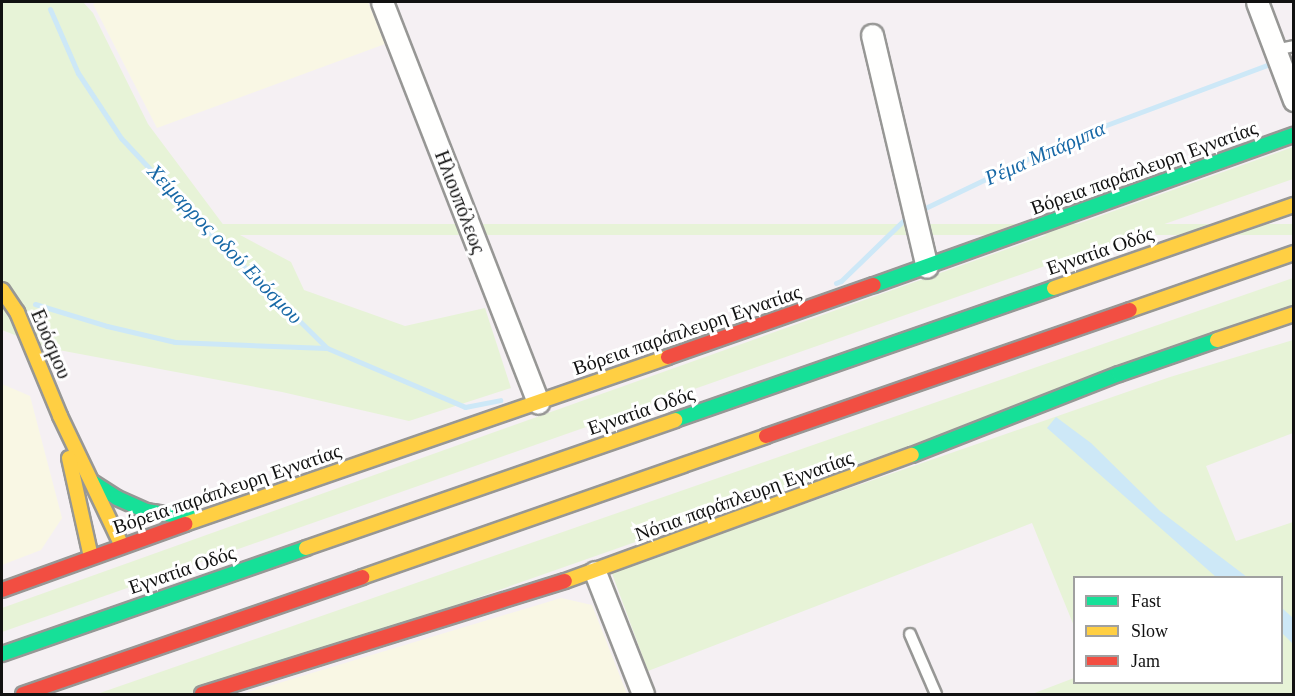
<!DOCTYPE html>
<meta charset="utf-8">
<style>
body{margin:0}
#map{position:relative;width:1295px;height:696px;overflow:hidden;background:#fdfcf7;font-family:Georgia,serif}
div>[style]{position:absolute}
.industrial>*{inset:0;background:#f5f0f3}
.farmland>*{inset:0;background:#f9f7e4}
.green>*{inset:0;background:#e7f3d7;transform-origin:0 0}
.water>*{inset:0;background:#cde8f7}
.stream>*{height:5px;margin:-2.5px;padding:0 2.5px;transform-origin:2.5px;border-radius:2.5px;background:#cde8f7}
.roads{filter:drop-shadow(2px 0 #979795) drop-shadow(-2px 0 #979795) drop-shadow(0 2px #979795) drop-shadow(0 -2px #979795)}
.lane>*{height:10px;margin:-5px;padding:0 5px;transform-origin:5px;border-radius:5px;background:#fffffe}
.street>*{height:21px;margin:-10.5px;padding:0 10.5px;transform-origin:10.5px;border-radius:10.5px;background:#fffffe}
.fast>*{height:14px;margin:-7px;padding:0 7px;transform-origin:7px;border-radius:7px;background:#16e098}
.slow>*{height:14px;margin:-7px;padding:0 7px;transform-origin:7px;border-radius:7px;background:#ffcf43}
.jam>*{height:14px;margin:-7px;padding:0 7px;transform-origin:7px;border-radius:7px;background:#f24e42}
span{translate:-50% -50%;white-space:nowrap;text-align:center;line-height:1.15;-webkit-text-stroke:6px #fff;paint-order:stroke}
.street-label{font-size:20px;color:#111}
.water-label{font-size:21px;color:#1768a6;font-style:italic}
.frame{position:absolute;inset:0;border:3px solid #111;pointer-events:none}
.legend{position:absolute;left:1073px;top:576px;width:210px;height:108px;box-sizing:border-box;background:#fff;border:2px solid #a0a0a0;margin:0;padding:8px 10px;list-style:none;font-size:18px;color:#111}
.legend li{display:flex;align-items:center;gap:12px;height:30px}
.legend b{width:30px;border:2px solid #a0a0a0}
</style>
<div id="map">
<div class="industrial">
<div style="clip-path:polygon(evenodd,2px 2px,1293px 2px,1293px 694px,2px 694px,2px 2px,1074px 578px,1282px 578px,1282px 682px,1074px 682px,1074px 578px)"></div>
</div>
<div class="farmland">
<div style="clip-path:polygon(99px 2px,368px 2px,385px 44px,157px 128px,93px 4px)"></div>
<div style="clip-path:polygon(2px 384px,30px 396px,62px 518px,41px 550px,2px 565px)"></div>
<div style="clip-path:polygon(561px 598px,592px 605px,627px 694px,242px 694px)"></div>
</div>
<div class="green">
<div style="clip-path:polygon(2px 2px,83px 2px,93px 13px,148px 124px,225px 227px,291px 262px,304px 290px,405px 326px,485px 308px,511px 388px,409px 421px,282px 392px,48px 348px,2px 330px)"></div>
<div style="clip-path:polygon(1293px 147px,1293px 179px,2px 632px,2px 608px)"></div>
<div style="left:1293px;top:224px;width:11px;height:1367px;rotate:90deg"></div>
<div style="clip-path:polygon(1293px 278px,1293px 311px,203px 694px,97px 694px)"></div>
<div style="clip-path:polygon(1293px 340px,1293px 433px,1206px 466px,1236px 541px,1293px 522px,1293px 694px,1032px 694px,1074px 678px,1074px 682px,1282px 682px,1282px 578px,1074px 578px,1074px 626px,1032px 523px,648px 671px,611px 571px,1170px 377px)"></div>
</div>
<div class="water">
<div style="clip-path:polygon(1056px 417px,1091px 443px,1160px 511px,1247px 577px,1216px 577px,1047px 428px)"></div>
<div style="clip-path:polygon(1282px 608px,1293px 618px,1293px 644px,1282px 633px)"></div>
</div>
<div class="stream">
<div style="left:50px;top:9px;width:70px;rotate:66.4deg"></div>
<div style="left:78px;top:73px;width:78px;rotate:56.5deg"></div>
<div style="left:121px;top:138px;width:130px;rotate:46.9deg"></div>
<div style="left:210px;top:233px;width:164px;rotate:44.5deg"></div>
<div style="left:327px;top:348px;width:150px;rotate:23.1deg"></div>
<div style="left:465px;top:407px;width:36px;rotate:-11deg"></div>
<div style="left:919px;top:211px;width:166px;rotate:-25.6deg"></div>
<div style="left:1069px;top:139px;width:217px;rotate:-20.5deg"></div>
<div style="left:836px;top:283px;width:5px;rotate:-22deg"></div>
<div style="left:841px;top:281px;width:93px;rotate:-44.1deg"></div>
<div style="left:35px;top:304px;width:75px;rotate:17deg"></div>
<div style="left:107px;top:326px;width:70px;rotate:13.2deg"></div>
<div style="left:175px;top:342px;width:152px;rotate:2.3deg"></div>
</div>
<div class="roads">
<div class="lane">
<div style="left:1275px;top:50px;width:19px;rotate:-12deg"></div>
<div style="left:910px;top:634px;width:65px;rotate:66.6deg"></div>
</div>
<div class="street">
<div style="left:382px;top:2px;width:430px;rotate:68.7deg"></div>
<div style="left:1257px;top:2px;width:105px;rotate:69.3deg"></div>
<div style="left:872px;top:35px;width:238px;rotate:76.7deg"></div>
<div style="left:595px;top:572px;width:131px;rotate:68.5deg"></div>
</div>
<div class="fast">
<div style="left:874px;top:285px;width:446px;rotate:-19.7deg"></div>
<div style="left:675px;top:420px;width:401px;rotate:-19.2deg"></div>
<div style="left:912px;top:455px;width:222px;rotate:-21.4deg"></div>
<div style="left:1119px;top:374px;width:104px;rotate:-19.1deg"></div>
<div style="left:94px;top:483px;width:27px;rotate:33deg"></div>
<div style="left:117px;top:498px;width:32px;rotate:24deg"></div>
<div style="left:146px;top:511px;width:49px;rotate:8.3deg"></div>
<div style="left:2px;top:654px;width:322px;rotate:-19.2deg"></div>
</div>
<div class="slow">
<div style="left:1054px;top:288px;width:254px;rotate:-19.1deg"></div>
<div style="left:2px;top:290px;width:27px;rotate:56deg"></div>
<div style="left:17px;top:312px;width:113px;rotate:67.5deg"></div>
<div style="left:60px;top:416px;width:144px;rotate:64.5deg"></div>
<div style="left:1130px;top:310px;width:174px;rotate:-19.2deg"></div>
<div style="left:1217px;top:340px;width:81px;rotate:-18.7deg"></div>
<div style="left:69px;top:458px;width:101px;rotate:77.5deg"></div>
<div style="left:185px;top:524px;width:511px;rotate:-19.07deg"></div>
<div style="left:306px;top:548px;width:391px;rotate:-19.1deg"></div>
<div style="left:362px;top:577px;width:428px;rotate:-19.2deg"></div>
<div style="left:565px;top:581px;width:369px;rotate:-20deg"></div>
</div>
<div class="jam">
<div style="left:668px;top:357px;width:218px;rotate:-19.3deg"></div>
<div style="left:766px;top:436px;width:385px;rotate:-19.1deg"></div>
<div style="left:2px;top:590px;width:195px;rotate:-19.8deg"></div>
<div style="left:23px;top:694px;width:359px;rotate:-19deg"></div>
<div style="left:202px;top:694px;width:380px;rotate:-17.3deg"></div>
</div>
</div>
<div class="street-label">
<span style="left:1144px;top:168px;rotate:-20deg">Βόρεια παράπλευρη Εγνατίας</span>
<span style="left:460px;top:202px;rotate:69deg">Ηλιουπόλεως</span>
<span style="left:1100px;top:251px;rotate:-19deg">Εγνατία Οδός</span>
<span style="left:687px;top:330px;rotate:-19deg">Βόρεια παράπλευρη Εγνατίας</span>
<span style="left:51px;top:344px;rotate:67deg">Ευόσμου</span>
<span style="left:641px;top:411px;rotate:-19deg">Εγνατία Οδός</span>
<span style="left:227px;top:489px;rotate:-19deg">Βόρεια παράπλευρη Εγνατίας</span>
<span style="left:744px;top:496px;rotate:-20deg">Νότια παράπλευρη Εγνατίας</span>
<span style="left:182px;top:570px;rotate:-19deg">Εγνατία Οδός</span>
</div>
<div class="water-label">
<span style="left:1045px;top:153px;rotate:-24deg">Ρέμα Μπάρμπα</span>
<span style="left:225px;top:244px;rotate:46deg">Χείμαρρος οδού Ευόσμου</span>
</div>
<div class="frame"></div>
<ul class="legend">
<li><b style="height:8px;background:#16e098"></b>Fast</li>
<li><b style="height:8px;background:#ffcf43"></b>Slow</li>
<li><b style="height:8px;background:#f24e42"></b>Jam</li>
</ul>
</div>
